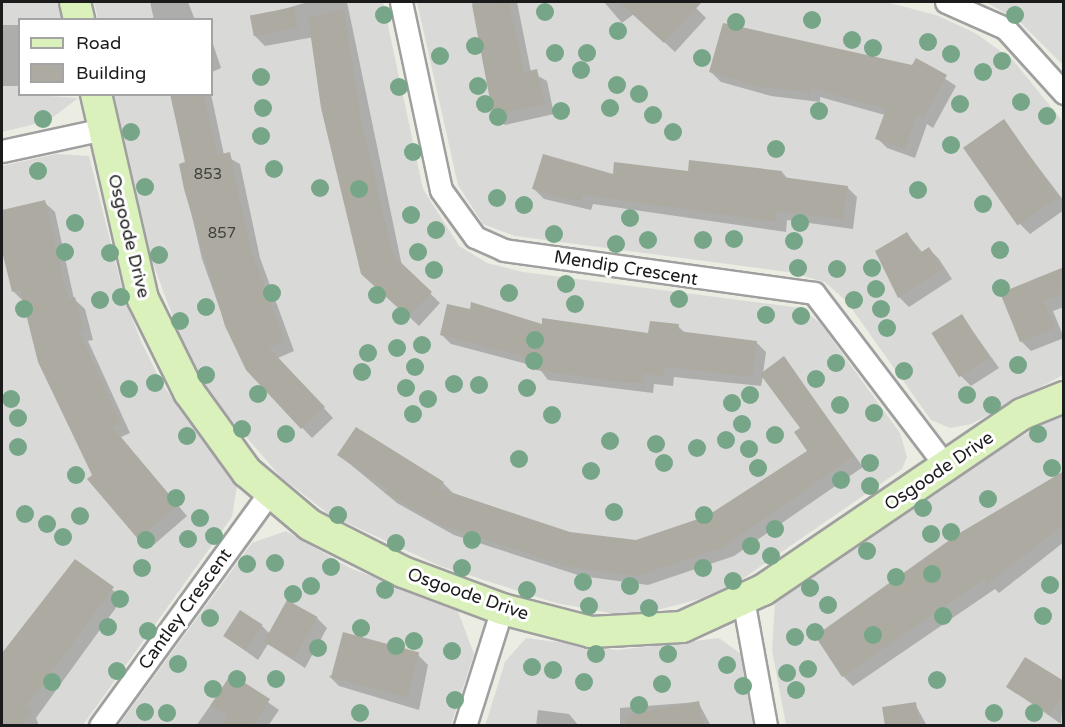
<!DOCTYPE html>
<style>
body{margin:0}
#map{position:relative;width:1065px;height:727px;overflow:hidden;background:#ebece2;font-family:"Varela Round",sans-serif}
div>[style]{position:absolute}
.residential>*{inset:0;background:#d9d9d8}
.shadow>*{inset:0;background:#0003;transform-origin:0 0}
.building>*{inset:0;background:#adaba1;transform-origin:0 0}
.roads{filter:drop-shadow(2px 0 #9f9f9f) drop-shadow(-2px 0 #9f9f9f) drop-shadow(0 2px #9f9f9f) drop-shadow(0 -2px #9f9f9f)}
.street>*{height:21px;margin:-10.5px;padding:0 10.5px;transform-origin:10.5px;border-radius:10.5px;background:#fff}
.secondary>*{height:30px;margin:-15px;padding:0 15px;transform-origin:15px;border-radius:15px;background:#daf1bb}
.trees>*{width:18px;height:18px;margin:-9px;border-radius:50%;background:#76a687}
span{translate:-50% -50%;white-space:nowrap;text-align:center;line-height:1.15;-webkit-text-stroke:6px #fff;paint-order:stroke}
.number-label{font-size:15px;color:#403f3c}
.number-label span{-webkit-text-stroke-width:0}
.street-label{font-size:18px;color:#1b1b1b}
.frame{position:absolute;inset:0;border:3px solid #1b1b1b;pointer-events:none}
.legend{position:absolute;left:18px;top:18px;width:195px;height:78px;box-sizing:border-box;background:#fff;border:2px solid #a4a4a4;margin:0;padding:8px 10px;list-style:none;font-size:18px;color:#1b1b1b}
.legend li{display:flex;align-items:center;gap:12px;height:30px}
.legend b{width:30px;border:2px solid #a4a4a4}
</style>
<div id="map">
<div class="residential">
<div style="clip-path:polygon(2px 2px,57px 2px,61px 19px,20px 20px,20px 94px,78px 98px,48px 121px,2px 132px)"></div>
<div style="clip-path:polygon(94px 2px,383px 2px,423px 189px,459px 246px,487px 263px,523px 272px,801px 308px,820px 323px,900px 433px,907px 457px,902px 469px,722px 593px,631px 617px,556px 603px,440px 566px,330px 515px,281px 477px,219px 406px,189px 360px,149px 253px,114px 95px,212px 94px,212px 20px,98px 19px)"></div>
<div style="clip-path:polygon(417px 2px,886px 2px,936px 15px,975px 33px,1013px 60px,1063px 122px,1063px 375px,971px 424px,950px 428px,931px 420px,847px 302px,825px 282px,788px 272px,515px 236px,483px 224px,458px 185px)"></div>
<div style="clip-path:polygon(986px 2px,1063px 2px,1063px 65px,1019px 21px)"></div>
<div style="clip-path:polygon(56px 154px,89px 156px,124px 296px,140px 339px,162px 384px,237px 486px,232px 517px,83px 725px,2px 725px,2px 166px)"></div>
<div style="clip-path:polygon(1063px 412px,1063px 725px,786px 725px,772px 650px,775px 602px,949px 480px)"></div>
<div style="clip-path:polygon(286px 531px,350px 568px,457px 609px,474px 654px,451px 725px,118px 726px,252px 543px)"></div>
<div style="clip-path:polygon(526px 638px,618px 650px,719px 638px,741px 654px,754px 725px,485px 726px,505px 662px)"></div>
</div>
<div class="shadow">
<div style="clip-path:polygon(150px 2px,188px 2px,195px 20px,154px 20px)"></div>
<div style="clip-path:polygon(308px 2px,347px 2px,402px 266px,440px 303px,419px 326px,374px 284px,314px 37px,265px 46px,255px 36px,252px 18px)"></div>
<div style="clip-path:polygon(472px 2px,517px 2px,531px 72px,547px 81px,554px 114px,505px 125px,495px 115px)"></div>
<div style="clip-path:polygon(604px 2px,690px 2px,706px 18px,675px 52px,634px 14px,622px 23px)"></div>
<div style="left:20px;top:25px;width:61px;height:18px;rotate:90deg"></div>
<div style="clip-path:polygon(212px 41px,221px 68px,212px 72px)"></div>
<div style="clip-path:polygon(917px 60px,956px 86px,933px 128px,927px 124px,915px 158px,887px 148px,877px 138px,885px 115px,820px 97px,820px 102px,771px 96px,721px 82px,711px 72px,913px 67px)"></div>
<div style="clip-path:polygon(173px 94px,211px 94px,224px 155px,240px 164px,260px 258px,294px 351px,278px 358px,333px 418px,312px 438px,247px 370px,226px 326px,202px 259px,180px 165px,186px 163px)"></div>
<div style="clip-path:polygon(1003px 121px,1064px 201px,1064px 210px,1030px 234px,1020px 224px)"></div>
<div style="clip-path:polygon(782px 172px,788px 179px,847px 187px,857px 197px,853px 229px,787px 220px,786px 232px,593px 204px,591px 210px,544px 199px,534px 189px,614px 176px)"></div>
<div style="clip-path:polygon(44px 202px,55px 212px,74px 299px,85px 309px,93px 340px,88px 341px,130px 433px,121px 437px,187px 516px,150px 548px,89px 480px,94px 476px,23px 301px,13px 291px,2px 242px,2px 211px)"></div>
<div style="clip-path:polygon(907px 234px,923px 253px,929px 249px,939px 259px,952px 279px,909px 307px,899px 297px)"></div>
<div style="clip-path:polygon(1064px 272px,1064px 307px,1053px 311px,1064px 338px,1031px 351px,1021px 341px,1002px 294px)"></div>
<div style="clip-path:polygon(962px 316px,999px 368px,971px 386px,961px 376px)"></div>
<div style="clip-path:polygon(543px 326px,649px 335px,678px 326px,685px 333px,756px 342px,766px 352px,763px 374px,784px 358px,863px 467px,734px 556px,648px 585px,581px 576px,454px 535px,397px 503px,339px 455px,443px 483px,453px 493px,570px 533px,636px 542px,708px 517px,809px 451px,802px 428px,763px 376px,761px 386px,674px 377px,673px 386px,654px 384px,653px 393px,548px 380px,538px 367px,451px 344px,441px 334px)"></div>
<div style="clip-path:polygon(1064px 474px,1064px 542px,999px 593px,995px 589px,853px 686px,843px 676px)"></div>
<div style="clip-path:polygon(75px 561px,123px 598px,36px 718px,39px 726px,2px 726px,2px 656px)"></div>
<div style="clip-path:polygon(317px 618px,327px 628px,305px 668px,268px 644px,258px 660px,226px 637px,262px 626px,270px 634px)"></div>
<div style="clip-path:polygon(418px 655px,428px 665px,419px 710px,339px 686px,329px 676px)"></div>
<div style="clip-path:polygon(231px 676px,279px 710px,268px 726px,196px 726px)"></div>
<div style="clip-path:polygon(1064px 683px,1061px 724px,1008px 687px)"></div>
<div style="clip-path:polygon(698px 702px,711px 726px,620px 726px,620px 708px)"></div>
<div style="clip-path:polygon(915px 704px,927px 726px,886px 726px)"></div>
<div style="clip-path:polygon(538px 710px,569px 714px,579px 726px,536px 726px)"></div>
</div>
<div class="building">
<div style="clip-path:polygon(509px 2px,524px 72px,537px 69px,545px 104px,493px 116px,472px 5px)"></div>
<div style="clip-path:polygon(619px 2px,702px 2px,664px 43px)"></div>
<div style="left:294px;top:7px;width:21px;height:45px;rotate:79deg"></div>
<div style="clip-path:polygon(344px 9px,361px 119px,393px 255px,432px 292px,408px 317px,361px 274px,321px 108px,308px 17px)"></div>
<div style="clip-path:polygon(723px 23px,912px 65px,916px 58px,947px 75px,923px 119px,917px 116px,905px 149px,875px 139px,886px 109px,811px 88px,810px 92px,759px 87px,709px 72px)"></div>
<div style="clip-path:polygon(170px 94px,204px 94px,217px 155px,230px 152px,250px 247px,285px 341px,269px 348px,325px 407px,301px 429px,246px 370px,225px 326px,184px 189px,179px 164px,185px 162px)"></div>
<div style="left:1004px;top:119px;width:95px;height:50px;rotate:55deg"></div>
<div style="clip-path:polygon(543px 154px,613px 174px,614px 162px,688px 171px,689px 160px,782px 171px,782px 177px,848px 186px,843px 220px,777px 211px,776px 222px,583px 195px,581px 201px,559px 197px,532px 189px)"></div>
<div style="clip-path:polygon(45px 200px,68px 299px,75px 297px,84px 330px,79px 331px,121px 423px,112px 427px,178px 505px,138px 539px,87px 479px,92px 475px,38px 362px,20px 290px,12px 292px,2px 251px,2px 210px)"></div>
<div style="clip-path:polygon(907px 232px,920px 253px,929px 247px,943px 269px,898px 298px,875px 251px)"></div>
<div style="clip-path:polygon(1064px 267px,1064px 293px,1044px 301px,1055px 328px,1020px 342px,1000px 293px)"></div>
<div style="clip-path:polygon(471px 302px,542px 324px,542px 318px,648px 333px,650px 321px,679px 324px,678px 331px,757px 341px,752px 377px,665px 367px,664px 377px,644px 374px,643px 383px,626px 383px,536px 370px,537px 360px,440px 335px,447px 304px,470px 309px)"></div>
<div style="left:962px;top:314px;width:52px;height:36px;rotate:58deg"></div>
<div style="clip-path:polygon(784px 356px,854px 456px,724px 547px,637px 576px,569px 567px,442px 525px,385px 493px,387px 489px,337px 455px,356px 427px,444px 482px,440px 489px,570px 532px,636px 540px,707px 516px,807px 451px,794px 432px,800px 428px,760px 374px)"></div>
<div style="clip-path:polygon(1064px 471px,1064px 524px,988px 584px,985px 579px,842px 677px,815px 636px,958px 534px)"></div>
<div style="clip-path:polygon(75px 559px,114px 587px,26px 707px,32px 711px,22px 726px,2px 726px,2px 653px)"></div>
<div style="left:287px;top:600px;width:35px;height:48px;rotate:29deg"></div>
<div style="left:240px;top:610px;width:27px;height:31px;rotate:33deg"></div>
<div style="left:343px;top:632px;width:79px;height:47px;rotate:15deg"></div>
<div style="clip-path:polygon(1025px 657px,1064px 681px,1064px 693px,1050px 715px,1006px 687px)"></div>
<div style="clip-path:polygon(231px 674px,270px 699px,253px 726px,222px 726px,228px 716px,210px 706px)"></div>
<div style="clip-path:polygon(699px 701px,704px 726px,626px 726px,625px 716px)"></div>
<div style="clip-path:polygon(916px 702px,920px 726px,885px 726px,882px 707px)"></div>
</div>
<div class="roads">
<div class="street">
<div style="left:401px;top:2px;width:192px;rotate:78deg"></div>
<div style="left:441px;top:190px;width:58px;rotate:54.1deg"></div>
<div style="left:475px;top:237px;width:32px;rotate:24deg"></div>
<div style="left:504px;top:250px;width:313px;rotate:7.9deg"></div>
<div style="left:814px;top:293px;width:218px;rotate:52.7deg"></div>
<div style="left:946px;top:2px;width:64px;rotate:23.8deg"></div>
<div style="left:1005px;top:28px;width:88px;rotate:47.8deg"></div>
<div style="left:2px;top:151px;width:104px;rotate:-12.2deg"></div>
<div style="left:743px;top:599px;width:129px;rotate:79.7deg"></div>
<div style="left:100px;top:726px;width:289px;rotate:-54deg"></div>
<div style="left:465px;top:726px;width:123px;rotate:-72.5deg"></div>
</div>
<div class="secondary">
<div style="left:75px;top:2px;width:18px;rotate:77deg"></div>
<div style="left:96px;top:94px;width:210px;rotate:77.1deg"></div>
<div style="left:143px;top:299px;width:104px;rotate:63.7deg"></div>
<div style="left:189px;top:392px;width:99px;rotate:54.1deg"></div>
<div style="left:247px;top:472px;width:82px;rotate:40.1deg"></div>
<div style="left:310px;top:525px;width:104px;rotate:26.8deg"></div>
<div style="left:403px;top:572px;width:106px;rotate:20.5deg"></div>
<div style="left:502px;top:609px;width:92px;rotate:14.5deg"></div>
<div style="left:591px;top:632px;width:91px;rotate:-3.1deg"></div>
<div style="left:682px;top:627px;width:89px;rotate:-24.6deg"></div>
<div style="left:763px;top:590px;width:313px;rotate:-34.2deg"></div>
<div style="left:1022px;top:414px;width:45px;rotate:-22deg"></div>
</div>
</div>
<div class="trees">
<div style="left:545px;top:12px"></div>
<div style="left:384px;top:15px"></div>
<div style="left:1015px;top:15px"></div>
<div style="left:812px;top:20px"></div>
<div style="left:736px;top:22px"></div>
<div style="left:618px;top:31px"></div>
<div style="left:852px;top:40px"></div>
<div style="left:928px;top:42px"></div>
<div style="left:475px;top:46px"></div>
<div style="left:873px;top:48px"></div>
<div style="left:555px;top:53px"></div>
<div style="left:587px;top:53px"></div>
<div style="left:951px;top:54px"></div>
<div style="left:440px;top:56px"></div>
<div style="left:702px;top:58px"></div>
<div style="left:1002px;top:61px"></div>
<div style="left:581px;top:70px"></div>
<div style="left:983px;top:72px"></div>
<div style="left:261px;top:77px"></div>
<div style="left:617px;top:85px"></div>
<div style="left:478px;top:86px"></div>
<div style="left:399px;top:87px"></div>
<div style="left:639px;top:94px"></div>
<div style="left:1021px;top:102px"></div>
<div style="left:485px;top:104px"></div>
<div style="left:960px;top:104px"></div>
<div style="left:263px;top:108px"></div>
<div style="left:610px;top:108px"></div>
<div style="left:561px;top:111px"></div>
<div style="left:819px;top:111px"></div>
<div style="left:653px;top:115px"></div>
<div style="left:1047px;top:116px"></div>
<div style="left:498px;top:117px"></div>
<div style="left:43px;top:119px"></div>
<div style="left:131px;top:132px"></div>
<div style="left:673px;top:132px"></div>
<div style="left:261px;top:136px"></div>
<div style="left:951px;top:145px"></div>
<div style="left:776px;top:149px"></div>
<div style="left:413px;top:152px"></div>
<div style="left:274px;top:169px"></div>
<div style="left:38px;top:171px"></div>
<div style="left:145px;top:187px"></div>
<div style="left:320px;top:188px"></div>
<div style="left:359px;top:189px"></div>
<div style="left:918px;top:190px"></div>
<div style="left:497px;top:198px"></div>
<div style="left:983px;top:204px"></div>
<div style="left:524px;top:205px"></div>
<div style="left:411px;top:215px"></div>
<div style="left:630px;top:218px"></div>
<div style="left:75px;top:223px"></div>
<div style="left:800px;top:223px"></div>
<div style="left:436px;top:230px"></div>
<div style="left:554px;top:234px"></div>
<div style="left:734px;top:239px"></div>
<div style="left:648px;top:240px"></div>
<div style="left:703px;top:240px"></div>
<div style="left:794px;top:241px"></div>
<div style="left:616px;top:244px"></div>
<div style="left:1000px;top:250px"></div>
<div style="left:65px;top:252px"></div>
<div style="left:418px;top:252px"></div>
<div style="left:110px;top:253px"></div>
<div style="left:159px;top:255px"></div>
<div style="left:798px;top:268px"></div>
<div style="left:872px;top:268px"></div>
<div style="left:837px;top:269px"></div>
<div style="left:434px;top:270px"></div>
<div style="left:566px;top:284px"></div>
<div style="left:1001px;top:288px"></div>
<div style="left:876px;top:289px"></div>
<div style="left:272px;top:293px"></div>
<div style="left:509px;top:293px"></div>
<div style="left:377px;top:295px"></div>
<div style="left:121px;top:297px"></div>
<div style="left:679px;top:299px"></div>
<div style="left:100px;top:300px"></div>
<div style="left:854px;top:300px"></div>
<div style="left:575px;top:304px"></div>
<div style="left:206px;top:307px"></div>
<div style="left:24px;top:309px"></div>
<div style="left:881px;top:309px"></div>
<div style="left:766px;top:315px"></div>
<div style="left:401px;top:316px"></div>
<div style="left:801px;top:316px"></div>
<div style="left:180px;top:321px"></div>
<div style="left:887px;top:328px"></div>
<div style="left:535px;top:340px"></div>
<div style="left:422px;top:345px"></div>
<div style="left:397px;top:348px"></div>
<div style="left:368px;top:353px"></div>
<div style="left:534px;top:361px"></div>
<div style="left:836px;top:363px"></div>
<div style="left:1018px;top:365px"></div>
<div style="left:415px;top:367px"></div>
<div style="left:904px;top:371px"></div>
<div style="left:362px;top:372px"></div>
<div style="left:206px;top:375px"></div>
<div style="left:816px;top:379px"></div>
<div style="left:155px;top:383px"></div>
<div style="left:454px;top:384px"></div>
<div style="left:479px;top:385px"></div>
<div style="left:406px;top:388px"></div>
<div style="left:527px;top:388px"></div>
<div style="left:129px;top:389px"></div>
<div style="left:258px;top:394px"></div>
<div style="left:750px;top:395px"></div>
<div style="left:967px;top:395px"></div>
<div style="left:11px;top:399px"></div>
<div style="left:428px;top:399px"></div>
<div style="left:732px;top:403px"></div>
<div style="left:840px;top:405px"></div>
<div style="left:992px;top:405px"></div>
<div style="left:874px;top:413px"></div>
<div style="left:413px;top:414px"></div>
<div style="left:552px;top:415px"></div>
<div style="left:18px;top:418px"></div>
<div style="left:742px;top:424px"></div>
<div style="left:242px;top:429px"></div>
<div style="left:286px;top:434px"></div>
<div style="left:1038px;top:434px"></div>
<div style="left:775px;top:435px"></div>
<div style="left:187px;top:436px"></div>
<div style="left:726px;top:440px"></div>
<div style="left:610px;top:441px"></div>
<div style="left:656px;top:444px"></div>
<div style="left:18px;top:447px"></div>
<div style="left:697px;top:448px"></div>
<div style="left:749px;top:449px"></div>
<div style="left:519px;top:459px"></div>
<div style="left:664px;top:463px"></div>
<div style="left:870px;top:463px"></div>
<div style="left:758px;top:468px"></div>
<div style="left:1052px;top:468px"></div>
<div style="left:591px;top:471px"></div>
<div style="left:76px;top:475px"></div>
<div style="left:841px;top:480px"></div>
<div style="left:870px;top:486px"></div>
<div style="left:176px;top:498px"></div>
<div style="left:988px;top:499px"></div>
<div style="left:923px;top:508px"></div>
<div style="left:614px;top:512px"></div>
<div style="left:25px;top:514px"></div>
<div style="left:338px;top:515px"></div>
<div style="left:704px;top:515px"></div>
<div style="left:80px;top:516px"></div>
<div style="left:200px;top:518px"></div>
<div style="left:47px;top:524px"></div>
<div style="left:775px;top:529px"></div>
<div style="left:951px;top:532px"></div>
<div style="left:931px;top:534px"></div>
<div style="left:214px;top:536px"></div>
<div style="left:63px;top:537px"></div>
<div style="left:188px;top:539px"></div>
<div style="left:146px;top:540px"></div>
<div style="left:472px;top:540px"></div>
<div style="left:396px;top:543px"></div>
<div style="left:751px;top:546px"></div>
<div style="left:867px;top:551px"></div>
<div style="left:771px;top:556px"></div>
<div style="left:275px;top:563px"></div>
<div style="left:247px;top:564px"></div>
<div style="left:331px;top:567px"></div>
<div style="left:142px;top:568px"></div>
<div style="left:462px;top:568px"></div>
<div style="left:703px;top:568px"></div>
<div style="left:932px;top:574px"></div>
<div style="left:896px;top:577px"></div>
<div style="left:733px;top:581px"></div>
<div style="left:583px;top:582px"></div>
<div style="left:1050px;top:585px"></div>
<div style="left:311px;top:586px"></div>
<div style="left:630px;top:586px"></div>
<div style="left:810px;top:588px"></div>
<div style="left:385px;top:590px"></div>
<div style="left:527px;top:590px"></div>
<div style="left:293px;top:594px"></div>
<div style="left:120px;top:599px"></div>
<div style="left:828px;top:605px"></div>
<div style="left:589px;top:606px"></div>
<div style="left:649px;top:608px"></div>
<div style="left:943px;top:616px"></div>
<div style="left:1043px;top:616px"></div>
<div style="left:210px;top:618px"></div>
<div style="left:108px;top:627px"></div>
<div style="left:361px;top:628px"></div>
<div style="left:148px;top:631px"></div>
<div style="left:815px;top:632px"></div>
<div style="left:873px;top:635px"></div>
<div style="left:795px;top:637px"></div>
<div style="left:414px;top:641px"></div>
<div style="left:396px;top:646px"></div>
<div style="left:318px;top:648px"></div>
<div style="left:452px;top:651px"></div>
<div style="left:596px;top:654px"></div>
<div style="left:668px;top:654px"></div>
<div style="left:178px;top:664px"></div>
<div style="left:727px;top:665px"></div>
<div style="left:532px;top:667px"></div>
<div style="left:808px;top:669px"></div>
<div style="left:553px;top:670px"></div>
<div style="left:117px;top:671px"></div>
<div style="left:787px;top:673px"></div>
<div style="left:237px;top:679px"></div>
<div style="left:276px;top:679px"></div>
<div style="left:937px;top:680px"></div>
<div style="left:52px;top:682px"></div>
<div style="left:584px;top:682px"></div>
<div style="left:662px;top:684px"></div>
<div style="left:743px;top:686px"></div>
<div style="left:213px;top:689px"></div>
<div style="left:796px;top:690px"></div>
<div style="left:455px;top:700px"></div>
<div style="left:639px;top:705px"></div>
<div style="left:145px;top:712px"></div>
<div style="left:167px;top:713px"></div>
<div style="left:360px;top:713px"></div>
<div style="left:994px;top:713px"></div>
<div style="left:1034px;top:713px"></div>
</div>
<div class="number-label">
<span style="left:208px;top:175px">853</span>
<span style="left:222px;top:234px">857</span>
</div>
<div class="street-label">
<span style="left:129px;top:236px;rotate:76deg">Osgoode Drive</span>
<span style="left:626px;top:268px;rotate:9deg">Mendip Crescent</span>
<span style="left:939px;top:471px;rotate:-34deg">Osgoode Drive</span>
<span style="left:468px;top:594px;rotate:19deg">Osgoode Drive</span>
<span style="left:185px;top:609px;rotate:-54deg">Cantley Crescent</span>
</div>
<div class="frame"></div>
<ul class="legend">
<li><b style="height:8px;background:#daf1bb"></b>Road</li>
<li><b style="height:16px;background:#adaba1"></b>Building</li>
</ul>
</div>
